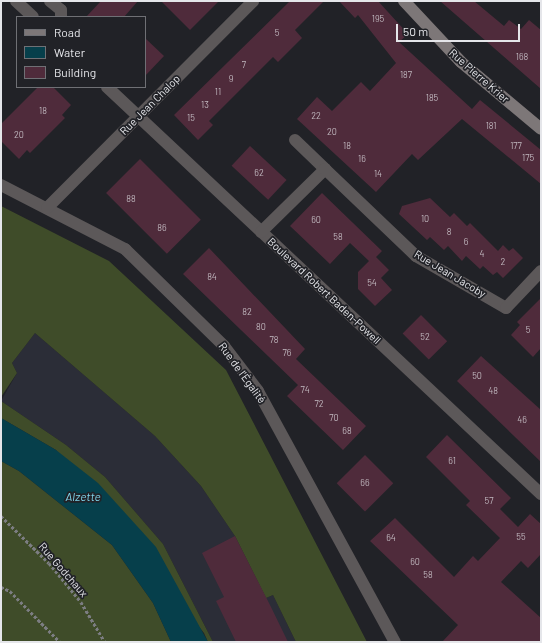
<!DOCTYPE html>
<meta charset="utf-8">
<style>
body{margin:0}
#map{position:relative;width:542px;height:643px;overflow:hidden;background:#212227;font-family:Barlow,sans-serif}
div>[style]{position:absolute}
.built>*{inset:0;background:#2b2d37}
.forest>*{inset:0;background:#3f4c29}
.water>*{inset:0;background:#063f4b}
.building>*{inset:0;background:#4f2b3b;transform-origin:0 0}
.path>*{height:2.5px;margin-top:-1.25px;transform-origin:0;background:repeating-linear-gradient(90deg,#7c7d82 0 3px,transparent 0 5px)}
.street>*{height:12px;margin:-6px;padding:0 6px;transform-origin:6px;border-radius:6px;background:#5c5859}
.secondary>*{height:12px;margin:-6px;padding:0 6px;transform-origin:6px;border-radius:6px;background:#7d7778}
span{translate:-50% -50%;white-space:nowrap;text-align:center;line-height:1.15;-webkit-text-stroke:3.5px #212227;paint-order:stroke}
.number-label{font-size:9px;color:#c0b7be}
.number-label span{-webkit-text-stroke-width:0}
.street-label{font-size:11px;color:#e5e6ea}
.water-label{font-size:12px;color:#7ed3e9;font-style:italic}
.frame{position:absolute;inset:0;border:2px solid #e5e6ea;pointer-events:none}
.legend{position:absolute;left:16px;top:16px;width:130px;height:72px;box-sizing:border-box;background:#212227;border:1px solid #6f7075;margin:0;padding:5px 7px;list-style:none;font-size:12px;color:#e5e6ea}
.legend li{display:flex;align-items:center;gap:8px;height:20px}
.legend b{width:20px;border:1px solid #6f7075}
.scale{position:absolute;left:396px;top:24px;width:124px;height:18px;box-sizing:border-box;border:2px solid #e5e6ea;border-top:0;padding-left:5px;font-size:12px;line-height:14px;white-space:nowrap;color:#e5e6ea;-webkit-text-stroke:3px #212227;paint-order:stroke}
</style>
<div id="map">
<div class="built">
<div style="clip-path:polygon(35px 333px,155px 436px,201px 486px,235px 536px,266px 598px,273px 595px,296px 642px,213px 642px,163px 544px,105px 477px,66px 445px,1px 401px,17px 373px,12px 363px)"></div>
</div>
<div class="forest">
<div style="clip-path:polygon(1px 206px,109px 261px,226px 370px,367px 642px,296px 642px,273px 595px,266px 598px,235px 536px,201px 486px,155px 436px,35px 333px,12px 363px,17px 373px,1px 397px)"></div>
<div style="clip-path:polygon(1px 401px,66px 445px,105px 477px,163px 544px,213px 642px,208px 642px,204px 633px,56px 450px,1px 418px)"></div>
<div style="clip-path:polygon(1px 461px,19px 471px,112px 545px,153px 603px,171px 642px,1px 642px)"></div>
</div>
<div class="water">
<div style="clip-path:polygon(1px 418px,56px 450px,98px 483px,156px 547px,208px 642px,171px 642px,153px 603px,112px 545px,19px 471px,1px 461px)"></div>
</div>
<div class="building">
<div style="clip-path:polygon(101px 1px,138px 1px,124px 17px,86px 17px)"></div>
<div style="clip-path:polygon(161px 1px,219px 1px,190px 30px)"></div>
<div style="clip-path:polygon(290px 1px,324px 1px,295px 30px,302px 38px,278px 62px,273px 57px,209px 121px,213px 125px,198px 140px,174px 115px)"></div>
<div style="clip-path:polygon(339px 1px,378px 1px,408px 34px,399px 42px,472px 109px,480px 100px,541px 150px,541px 184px,462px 119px,418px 160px,412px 154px,376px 192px,297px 119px,317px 97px,332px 111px,361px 82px,370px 91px,396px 63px,358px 15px,355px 18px)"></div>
<div style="clip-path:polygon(440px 1px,474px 1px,504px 26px,509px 20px,521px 29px,529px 20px,541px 30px,541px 89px)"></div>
<div style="clip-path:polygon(145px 38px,164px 56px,145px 76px)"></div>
<div style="clip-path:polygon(38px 87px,53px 87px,71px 105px,62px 115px,65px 118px,30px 153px,27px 150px,19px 159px,1px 141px,1px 124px)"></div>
<div style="left:250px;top:146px;width:50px;height:27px;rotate:43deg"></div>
<div style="left:140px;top:159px;width:86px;height:48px;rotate:45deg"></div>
<div style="clip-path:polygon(322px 193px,382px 251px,376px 257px,389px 270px,381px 278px,392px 290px,375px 306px,358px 289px,358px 272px,369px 261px,350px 243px,330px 264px,290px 226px)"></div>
<div style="clip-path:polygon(430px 198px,450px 217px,454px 213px,467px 226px,470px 223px,498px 251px,503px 245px,509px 251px,513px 248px,523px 258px,503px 278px,497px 272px,493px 275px,483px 266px,480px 269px,466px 256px,462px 261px,448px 246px,444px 250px,430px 237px,427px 240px,399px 214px,402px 206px)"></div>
<div style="clip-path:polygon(209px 248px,305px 349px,296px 359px,366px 426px,343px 450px,287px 396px,298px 385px,183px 274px)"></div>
<div style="clip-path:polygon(541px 298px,541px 348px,533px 357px,511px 335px,520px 325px,517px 322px)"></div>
<div style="left:421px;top:315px;width:37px;height:26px;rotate:45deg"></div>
<div style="clip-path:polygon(481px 356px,541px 410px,541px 462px,457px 381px)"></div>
<div style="clip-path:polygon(447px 435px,511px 498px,500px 509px,518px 527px,530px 514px,541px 524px,541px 554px,528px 568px,521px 561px,501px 582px,541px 618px,541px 642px,442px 642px,458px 625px,370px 541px,395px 518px,454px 577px,473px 556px,478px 561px,500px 538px,466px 505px,470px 501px,426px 457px)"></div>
<div style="left:365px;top:455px;width:40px;height:40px;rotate:45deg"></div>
<div style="clip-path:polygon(235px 536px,271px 607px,288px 642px,236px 642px,216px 601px,224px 597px,202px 553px)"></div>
</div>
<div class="path">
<div style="left:1px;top:516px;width:67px;rotate:44.4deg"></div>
<div style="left:49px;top:563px;width:50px;rotate:50.6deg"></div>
<div style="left:81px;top:602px;width:47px;rotate:59deg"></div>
<div style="left:1px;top:587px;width:10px;rotate:24deg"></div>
<div style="left:10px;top:591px;width:71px;rotate:45.6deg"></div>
</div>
<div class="street">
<div style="left:16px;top:1px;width:23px;rotate:43deg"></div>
<div style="left:50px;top:1px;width:14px;rotate:39deg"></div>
<div style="left:61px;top:10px;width:7px;rotate:90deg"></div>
<div style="left:107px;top:87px;width:595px;rotate:43.16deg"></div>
<div style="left:295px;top:140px;width:42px;rotate:44deg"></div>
<div style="left:1px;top:185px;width:140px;rotate:27.3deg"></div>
<div style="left:125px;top:249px;width:139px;rotate:44.4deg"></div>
<div style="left:224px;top:346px;width:56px;rotate:52.9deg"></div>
<div style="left:258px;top:391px;width:286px;rotate:61.4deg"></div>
<div style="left:47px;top:208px;width:292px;rotate:-45.1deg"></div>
<div style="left:261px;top:232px;width:90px;rotate:-44.5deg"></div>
<div style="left:325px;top:169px;width:126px;rotate:43.7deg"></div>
<div style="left:416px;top:256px;width:104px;rotate:30deg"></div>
<div style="left:506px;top:308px;width:51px;rotate:-46.6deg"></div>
</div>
<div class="secondary">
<div style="left:404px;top:1px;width:83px;rotate:46.9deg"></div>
<div style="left:461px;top:62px;width:104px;rotate:39.9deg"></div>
</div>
<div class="number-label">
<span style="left:378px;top:19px">195</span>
<span style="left:277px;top:33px">5</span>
<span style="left:522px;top:57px">168</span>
<span style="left:244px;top:65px">7</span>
<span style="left:406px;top:75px">187</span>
<span style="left:231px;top:79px">9</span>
<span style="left:218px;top:92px">11</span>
<span style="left:432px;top:98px">185</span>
<span style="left:205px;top:105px">13</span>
<span style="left:43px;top:111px">18</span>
<span style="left:316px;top:116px">22</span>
<span style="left:191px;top:118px">15</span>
<span style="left:491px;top:126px">181</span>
<span style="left:332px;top:132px">20</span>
<span style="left:19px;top:135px">20</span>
<span style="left:347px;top:146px">18</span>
<span style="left:516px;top:146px">177</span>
<span style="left:528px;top:158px">175</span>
<span style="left:362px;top:159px">16</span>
<span style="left:259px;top:173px">62</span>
<span style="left:378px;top:174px">14</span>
<span style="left:131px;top:199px">88</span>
<span style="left:425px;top:219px">10</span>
<span style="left:316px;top:220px">60</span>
<span style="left:162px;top:228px">86</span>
<span style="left:449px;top:232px">8</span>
<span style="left:338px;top:237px">58</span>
<span style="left:466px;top:242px">6</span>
<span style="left:482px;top:254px">4</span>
<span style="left:503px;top:262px">2</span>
<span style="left:212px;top:277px">84</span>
<span style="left:372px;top:283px">54</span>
<span style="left:247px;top:312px">82</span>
<span style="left:261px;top:327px">80</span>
<span style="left:528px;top:330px">5</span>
<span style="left:425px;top:337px">52</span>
<span style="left:274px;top:340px">78</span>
<span style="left:287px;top:353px">76</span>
<span style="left:477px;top:376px">50</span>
<span style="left:305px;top:390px">74</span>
<span style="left:493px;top:391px">48</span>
<span style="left:319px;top:404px">72</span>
<span style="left:334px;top:418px">70</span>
<span style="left:522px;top:420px">46</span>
<span style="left:347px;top:431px">68</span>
<span style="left:452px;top:461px">61</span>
<span style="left:365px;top:483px">66</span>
<span style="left:489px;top:501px">57</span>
<span style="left:521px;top:537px">55</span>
<span style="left:391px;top:538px">64</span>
<span style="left:415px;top:562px">60</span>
<span style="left:428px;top:575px">58</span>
</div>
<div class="street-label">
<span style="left:479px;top:76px;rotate:41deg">Rue Pierre Krier</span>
<span style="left:150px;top:105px;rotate:-45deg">Rue Jean Chalop</span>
<span style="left:450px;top:274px;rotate:31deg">Rue Jean Jacoby</span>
<span style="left:324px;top:291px;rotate:43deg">Boulevard Robert Baden-Powell</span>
<span style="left:242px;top:373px;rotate:54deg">Rue de l'Égalité</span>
<span style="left:63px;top:570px;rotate:49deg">Rue Godchaux</span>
</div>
<div class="water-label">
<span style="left:83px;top:497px">Alzette</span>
</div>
<div class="frame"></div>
<ul class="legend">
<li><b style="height:5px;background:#7d7778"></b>Road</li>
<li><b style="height:11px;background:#063f4b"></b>Water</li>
<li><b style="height:11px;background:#4f2b3b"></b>Building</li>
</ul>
<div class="scale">50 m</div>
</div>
